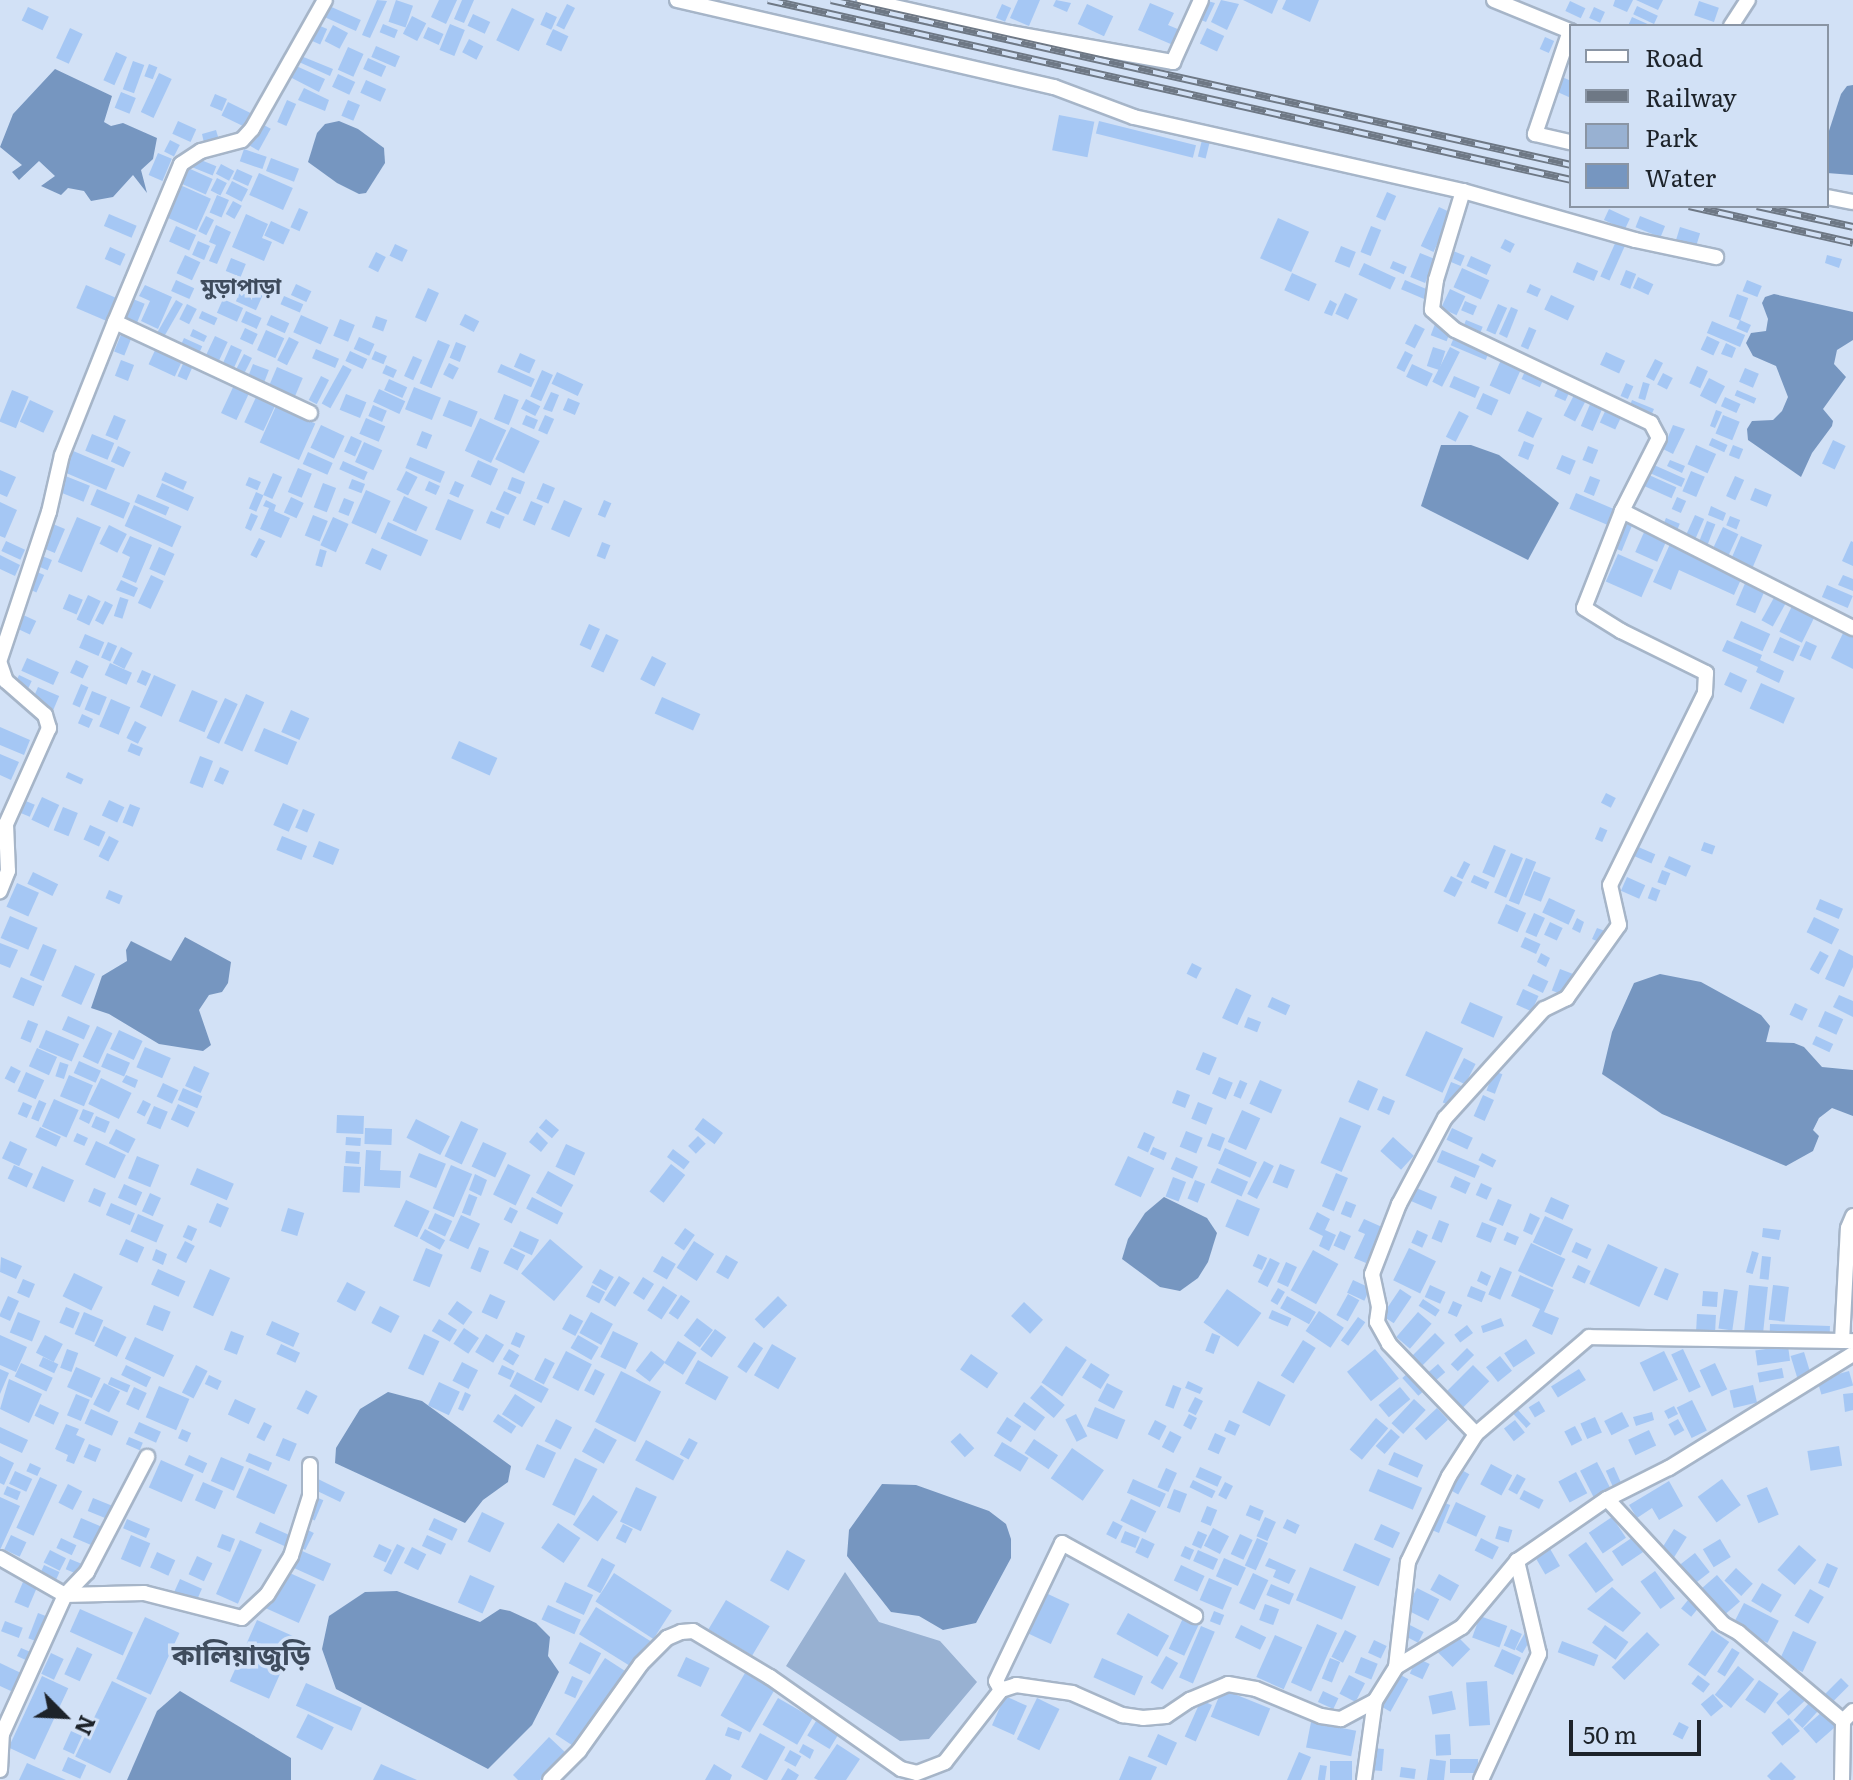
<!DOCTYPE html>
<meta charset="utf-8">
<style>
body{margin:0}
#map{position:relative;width:1853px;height:1780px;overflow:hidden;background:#d2e1f6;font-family:Literata,"Noto Sans Bengali",serif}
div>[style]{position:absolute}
.green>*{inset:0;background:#98b1d2}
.water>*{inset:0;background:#7696c0}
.building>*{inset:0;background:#a5c7f4;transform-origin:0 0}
.roads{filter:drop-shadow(2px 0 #a6b5c8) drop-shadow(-2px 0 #a6b5c8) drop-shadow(0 2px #a6b5c8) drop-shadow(0 -2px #a6b5c8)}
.minor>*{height:14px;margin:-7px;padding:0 7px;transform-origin:7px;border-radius:7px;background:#fff}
.rail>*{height:8px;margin-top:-4px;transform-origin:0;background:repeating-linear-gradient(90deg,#d2e1f6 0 15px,#6e7885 0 30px);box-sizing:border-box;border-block:2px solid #6e7885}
span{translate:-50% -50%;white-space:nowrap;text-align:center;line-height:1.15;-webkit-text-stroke:7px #d2e1f6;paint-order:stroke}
.neighbourhood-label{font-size:22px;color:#3f4c5d;font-weight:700}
.district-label{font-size:28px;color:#3f4c5d;font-weight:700}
.legend{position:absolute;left:1569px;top:24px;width:260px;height:184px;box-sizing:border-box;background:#d2e1f6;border:2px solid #8a95a4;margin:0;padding:10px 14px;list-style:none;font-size:24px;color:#1d232a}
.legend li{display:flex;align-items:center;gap:16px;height:40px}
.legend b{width:40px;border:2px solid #8a95a4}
.north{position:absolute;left:24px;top:1676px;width:80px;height:80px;-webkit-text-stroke:6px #d2e1f6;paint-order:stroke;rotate:114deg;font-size:22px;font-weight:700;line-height:32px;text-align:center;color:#1d232a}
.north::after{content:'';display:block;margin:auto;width:28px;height:36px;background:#1d232a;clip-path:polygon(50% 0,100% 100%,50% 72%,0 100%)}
.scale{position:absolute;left:1569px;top:1720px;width:132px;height:36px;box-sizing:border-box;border:4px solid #1d232a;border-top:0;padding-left:10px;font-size:24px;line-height:28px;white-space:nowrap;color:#1d232a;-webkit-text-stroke:6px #d2e1f6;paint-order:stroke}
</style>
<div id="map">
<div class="green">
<div style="clip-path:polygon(845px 1572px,879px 1622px,940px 1641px,977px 1682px,929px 1739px,900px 1741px,786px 1666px)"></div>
</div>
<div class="water">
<div style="clip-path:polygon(55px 69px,112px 96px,104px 122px,111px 126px,123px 123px,157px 138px,153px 159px,141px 170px,147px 193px,133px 175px,113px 197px,91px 201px,84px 191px,68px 188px,61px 195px,41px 186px,55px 176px,39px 161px,19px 180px,12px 172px,22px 165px,0 147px,13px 114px)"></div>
<div style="clip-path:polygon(1853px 85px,1853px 175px,1827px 173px,1827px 137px,1841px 94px,1847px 86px)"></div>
<div style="clip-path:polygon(339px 121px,358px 129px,384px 148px,385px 163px,366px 193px,359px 194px,337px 183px,308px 162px,317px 133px,325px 124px)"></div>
<div style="clip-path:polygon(1774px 294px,1853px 312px,1853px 340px,1837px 350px,1834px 364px,1846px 377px,1823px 409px,1833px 421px,1832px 426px,1812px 453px,1801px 477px,1748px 440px,1747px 429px,1752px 421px,1773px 420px,1782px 411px,1788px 397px,1776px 366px,1753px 356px,1746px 343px,1751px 333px,1766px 331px,1768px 319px,1762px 303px,1765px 297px)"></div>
<div style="clip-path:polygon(1441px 445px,1471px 445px,1499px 455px,1559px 503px,1528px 560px,1421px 506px)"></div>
<div style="clip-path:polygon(185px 937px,231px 962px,228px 983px,222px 992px,209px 995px,199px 1010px,211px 1045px,203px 1051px,159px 1044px,109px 1014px,91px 1008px,102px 976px,127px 961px,126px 950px,131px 941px,171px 961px)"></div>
<div style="clip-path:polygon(1660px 974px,1701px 982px,1761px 1015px,1770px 1026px,1766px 1042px,1794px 1043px,1804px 1047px,1822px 1067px,1853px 1070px,1853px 1116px,1832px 1108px,1819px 1118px,1813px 1130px,1819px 1136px,1813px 1151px,1786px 1166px,1662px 1114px,1602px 1074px,1612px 1032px,1634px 983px)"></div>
<div style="clip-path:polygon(1164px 1197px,1207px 1218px,1217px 1233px,1208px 1262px,1198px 1278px,1180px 1291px,1160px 1287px,1122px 1259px,1128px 1239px,1145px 1213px)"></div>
<div style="clip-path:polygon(388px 1392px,422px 1401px,511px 1466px,508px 1482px,483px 1500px,465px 1523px,335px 1463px,336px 1448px,360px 1409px)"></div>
<div style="clip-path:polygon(882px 1484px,916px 1485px,989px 1511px,1006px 1524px,1011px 1539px,1011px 1558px,976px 1623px,943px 1630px,919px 1616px,891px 1612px,847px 1556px,849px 1530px)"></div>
<div style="clip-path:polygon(397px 1591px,480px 1622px,500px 1609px,510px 1611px,536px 1623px,550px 1637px,548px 1656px,559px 1672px,532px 1725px,488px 1769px,336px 1689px,322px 1649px,329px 1616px,365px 1592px)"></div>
<div style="clip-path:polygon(180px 1691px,291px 1758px,291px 1780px,127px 1780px,157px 1711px)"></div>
</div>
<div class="building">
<div style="clip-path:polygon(377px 0,387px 1px,370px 38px,362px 35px)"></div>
<div style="left:396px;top:0;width:18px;height:23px;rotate:19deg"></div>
<div style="clip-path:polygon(439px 0,457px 0,446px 24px,431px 17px)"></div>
<div style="clip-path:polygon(462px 0,474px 0,464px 23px,454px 19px)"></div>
<div style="clip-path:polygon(1018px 0,1040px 0,1029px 26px,1010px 18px)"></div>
<div style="clip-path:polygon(1056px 0,1071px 3px,1067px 12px,1053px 6px)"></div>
<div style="clip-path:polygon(1204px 0,1215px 3px,1206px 22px,1196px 18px)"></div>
<div style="clip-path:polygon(1221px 0,1239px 4px,1227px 30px,1211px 22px)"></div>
<div style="clip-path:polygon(1243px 0,1278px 0,1272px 14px)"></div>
<div style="clip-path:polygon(1286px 0,1319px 0,1310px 22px,1282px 9px)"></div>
<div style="clip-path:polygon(1615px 0,1633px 0,1627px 12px,1613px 6px)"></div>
<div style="clip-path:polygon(1636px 0,1663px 0,1658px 10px)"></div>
<div style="left:1570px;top:1px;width:17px;height:11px;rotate:25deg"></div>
<div style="left:1699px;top:1px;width:21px;height:15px;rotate:19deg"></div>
<div style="clip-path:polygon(1150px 3px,1174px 13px,1168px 25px,1180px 30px,1173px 45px,1138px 30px)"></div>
<div style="left:567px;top:4px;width:9px;height:24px;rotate:27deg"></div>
<div style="left:1002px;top:4px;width:10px;height:15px;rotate:24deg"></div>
<div style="left:1087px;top:4px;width:29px;height:22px;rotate:25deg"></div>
<div style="left:327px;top:5px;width:37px;height:12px;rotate:24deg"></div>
<div style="left:1637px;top:6px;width:23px;height:9px;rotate:25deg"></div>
<div style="left:28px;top:7px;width:23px;height:15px;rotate:25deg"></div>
<div style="left:1594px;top:7px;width:12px;height:12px;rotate:24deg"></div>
<div style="left:512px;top:8px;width:25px;height:36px;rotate:26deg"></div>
<div style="left:546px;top:12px;width:12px;height:14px;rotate:24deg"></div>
<div style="left:473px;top:14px;width:19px;height:13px;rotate:25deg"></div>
<div style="left:412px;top:16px;width:16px;height:20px;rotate:27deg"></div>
<div style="clip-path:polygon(1632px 17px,1652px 26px,1628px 26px)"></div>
<div style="left:383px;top:24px;width:16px;height:9px;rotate:22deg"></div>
<div style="left:450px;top:24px;width:16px;height:28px;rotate:22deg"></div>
<div style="left:318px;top:25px;width:10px;height:17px;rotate:24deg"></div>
<div style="left:333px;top:25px;width:17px;height:18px;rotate:28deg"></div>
<div style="left:428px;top:27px;width:17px;height:12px;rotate:24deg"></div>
<div style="left:70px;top:28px;width:14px;height:33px;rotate:25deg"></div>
<div style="left:1207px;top:28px;width:19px;height:17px;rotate:25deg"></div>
<div style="left:553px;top:29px;width:17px;height:17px;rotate:25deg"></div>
<div style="left:1545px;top:37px;width:10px;height:13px;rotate:24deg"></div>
<div style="left:469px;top:39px;width:16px;height:15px;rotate:27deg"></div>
<div style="left:376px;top:46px;width:26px;height:12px;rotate:23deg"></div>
<div style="left:348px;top:47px;width:17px;height:25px;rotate:24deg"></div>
<div style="left:116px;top:52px;width:12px;height:31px;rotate:24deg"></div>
<div style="clip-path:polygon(301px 56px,333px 69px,330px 76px,299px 62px)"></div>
<div style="left:368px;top:58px;width:20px;height:12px;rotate:24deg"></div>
<div style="left:133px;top:61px;width:12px;height:30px;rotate:20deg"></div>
<div style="left:149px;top:64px;width:9px;height:13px;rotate:21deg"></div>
<div style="clip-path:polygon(294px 65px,325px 79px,319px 92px,288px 76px)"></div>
<div style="left:159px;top:73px;width:14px;height:43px;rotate:25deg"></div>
<div style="left:338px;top:74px;width:19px;height:14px;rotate:25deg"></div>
<div style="clip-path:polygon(1560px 76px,1571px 81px,1571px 98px,1553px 90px)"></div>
<div style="left:366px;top:80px;width:22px;height:14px;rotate:24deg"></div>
<div style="clip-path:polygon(304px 88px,329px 100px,325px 111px,298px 100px)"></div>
<div style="left:121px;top:92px;width:16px;height:17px;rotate:22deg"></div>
<div style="left:215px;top:94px;width:13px;height:13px;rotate:23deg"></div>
<div style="left:287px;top:100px;width:10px;height:24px;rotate:24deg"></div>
<div style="left:348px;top:100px;width:13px;height:17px;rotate:23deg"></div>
<div style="left:228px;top:102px;width:25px;height:15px;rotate:26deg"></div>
<div style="left:1059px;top:115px;width:36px;height:36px;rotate:11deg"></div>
<div style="left:178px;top:121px;width:20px;height:14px;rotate:24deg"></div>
<div style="left:1099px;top:121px;width:100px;height:13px;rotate:14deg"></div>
<div style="left:262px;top:124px;width:10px;height:25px;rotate:29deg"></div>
<div style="clip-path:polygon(216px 130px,219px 140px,204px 143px,202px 134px)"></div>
<div style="left:170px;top:140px;width:11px;height:13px;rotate:27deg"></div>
<div style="left:1202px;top:140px;width:8px;height:17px;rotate:14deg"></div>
<div style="left:244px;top:149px;width:24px;height:13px;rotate:19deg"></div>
<div style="left:158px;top:153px;width:15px;height:24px;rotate:23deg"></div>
<div style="left:196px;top:158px;width:22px;height:10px;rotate:22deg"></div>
<div style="left:271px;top:158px;width:30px;height:14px;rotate:21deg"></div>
<div style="left:221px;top:164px;width:15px;height:11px;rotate:28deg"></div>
<div style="left:188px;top:168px;width:27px;height:17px;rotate:24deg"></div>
<div style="left:237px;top:169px;width:17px;height:11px;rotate:24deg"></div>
<div style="left:259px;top:173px;width:37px;height:24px;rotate:24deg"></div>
<div style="left:217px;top:178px;width:11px;height:14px;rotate:27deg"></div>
<div style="left:232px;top:181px;width:18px;height:14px;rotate:27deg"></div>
<div style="left:178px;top:184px;width:36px;height:35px;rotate:24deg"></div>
<div style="left:1387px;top:192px;width:10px;height:27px;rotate:24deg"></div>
<div style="left:217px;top:195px;width:13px;height:19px;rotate:23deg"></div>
<div style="left:233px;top:201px;width:10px;height:15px;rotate:29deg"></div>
<div style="left:1439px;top:207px;width:14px;height:43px;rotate:25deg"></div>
<div style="left:299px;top:208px;width:10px;height:21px;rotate:24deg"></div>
<div style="left:1609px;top:209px;width:23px;height:12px;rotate:25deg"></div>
<div style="left:109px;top:214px;width:30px;height:13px;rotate:23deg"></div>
<div style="clip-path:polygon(246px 214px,268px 224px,262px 238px,272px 242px,264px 261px,232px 247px)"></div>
<div style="left:206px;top:216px;width:9px;height:17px;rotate:27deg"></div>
<div style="left:1640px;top:216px;width:27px;height:12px;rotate:22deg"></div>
<div style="left:1278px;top:218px;width:34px;height:44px;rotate:24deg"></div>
<div style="left:271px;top:221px;width:21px;height:16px;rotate:25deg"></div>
<div style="clip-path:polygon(216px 225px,231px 232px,217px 264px,209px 261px,216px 245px,209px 242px)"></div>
<div style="left:176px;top:226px;width:22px;height:17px;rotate:24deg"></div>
<div style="left:1371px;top:226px;width:11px;height:28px;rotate:22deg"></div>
<div style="left:1680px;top:227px;width:21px;height:13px;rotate:17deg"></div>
<div style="left:1505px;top:239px;width:11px;height:10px;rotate:27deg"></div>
<div style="left:1617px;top:239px;width:10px;height:41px;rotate:24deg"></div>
<div style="left:198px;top:241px;width:13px;height:15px;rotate:23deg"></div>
<div style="left:395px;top:244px;width:14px;height:13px;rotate:25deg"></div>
<div style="left:1341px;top:246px;width:16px;height:17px;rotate:22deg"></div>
<div style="left:110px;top:247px;width:17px;height:13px;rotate:24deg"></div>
<div style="left:1451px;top:250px;width:15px;height:11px;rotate:23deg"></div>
<div style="left:376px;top:252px;width:11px;height:17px;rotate:27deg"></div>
<div style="left:1420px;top:253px;width:16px;height:26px;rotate:22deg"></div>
<div style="left:185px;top:255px;width:17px;height:20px;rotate:25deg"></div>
<div style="clip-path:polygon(1827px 255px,1842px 259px,1839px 268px,1825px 263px)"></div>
<div style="left:1471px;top:256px;width:22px;height:11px;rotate:24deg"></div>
<div style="left:231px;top:258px;width:16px;height:14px;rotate:22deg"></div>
<div style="left:1393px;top:261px;width:15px;height:8px;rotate:23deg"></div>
<div style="left:1577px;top:262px;width:23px;height:11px;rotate:23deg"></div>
<div style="left:1364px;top:263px;width:35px;height:13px;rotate:25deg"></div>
<div style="left:1462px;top:268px;width:30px;height:21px;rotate:24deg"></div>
<div style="left:1626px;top:270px;width:11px;height:16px;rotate:22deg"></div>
<div style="left:1292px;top:273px;width:27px;height:19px;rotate:24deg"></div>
<div style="left:1638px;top:277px;width:17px;height:12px;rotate:25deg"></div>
<div style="left:176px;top:280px;width:20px;height:12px;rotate:24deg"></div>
<div style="left:1405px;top:280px;width:25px;height:10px;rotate:23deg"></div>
<div style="left:1747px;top:280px;width:16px;height:12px;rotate:22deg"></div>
<div style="left:244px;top:283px;width:22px;height:20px;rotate:24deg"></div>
<div style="left:296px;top:284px;width:17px;height:12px;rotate:25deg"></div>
<div style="left:1530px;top:284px;width:12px;height:9px;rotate:24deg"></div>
<div style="left:86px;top:285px;width:33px;height:25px;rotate:23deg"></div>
<div style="clip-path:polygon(145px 285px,172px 297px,158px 329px,141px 321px,150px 301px,139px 296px)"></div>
<div style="left:428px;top:288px;width:12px;height:32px;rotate:24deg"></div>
<div style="left:1450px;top:289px;width:17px;height:21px;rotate:25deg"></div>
<div style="left:1345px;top:293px;width:14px;height:23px;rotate:25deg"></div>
<div style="left:1737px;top:294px;width:12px;height:24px;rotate:20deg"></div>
<div style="left:1551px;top:295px;width:26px;height:16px;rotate:25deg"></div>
<div style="left:284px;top:296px;width:21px;height:9px;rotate:23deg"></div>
<div style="left:128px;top:297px;width:18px;height:22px;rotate:22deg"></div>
<div style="left:223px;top:299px;width:22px;height:15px;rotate:24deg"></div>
<div style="left:176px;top:300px;width:8px;height:37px;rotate:30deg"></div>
<div style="clip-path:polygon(1330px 300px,1337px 304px,1332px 316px,1324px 313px)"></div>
<div style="left:1465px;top:301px;width:13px;height:10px;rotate:23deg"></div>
<div style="left:187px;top:304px;width:11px;height:17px;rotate:27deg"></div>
<div style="left:1498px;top:304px;width:10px;height:29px;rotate:24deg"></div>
<div style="clip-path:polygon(1511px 307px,1518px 310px,1507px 338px,1499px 334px)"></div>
<div style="left:202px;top:311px;width:17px;height:8px;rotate:24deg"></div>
<div style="left:246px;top:311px;width:17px;height:12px;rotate:24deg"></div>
<div style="left:465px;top:314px;width:16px;height:12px;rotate:27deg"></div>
<div style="left:271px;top:315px;width:20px;height:11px;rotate:24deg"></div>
<div style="left:301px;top:315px;width:30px;height:19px;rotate:24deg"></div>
<div style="left:376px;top:316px;width:12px;height:12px;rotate:20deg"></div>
<div style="left:340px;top:319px;width:16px;height:18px;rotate:22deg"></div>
<div style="left:1466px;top:320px;width:18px;height:8px;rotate:22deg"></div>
<div style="left:1740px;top:320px;width:12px;height:9px;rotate:24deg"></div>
<div style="left:1712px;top:321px;width:36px;height:13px;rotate:23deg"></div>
<div style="left:1415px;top:324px;width:11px;height:22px;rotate:27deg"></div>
<div style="left:1435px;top:324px;width:17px;height:12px;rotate:21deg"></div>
<div style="left:1529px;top:327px;width:8px;height:21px;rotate:23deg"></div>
<div style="left:245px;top:328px;width:14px;height:12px;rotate:25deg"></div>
<div style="clip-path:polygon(193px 329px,207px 336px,204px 342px,190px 336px)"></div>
<div style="left:266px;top:330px;width:20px;height:22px;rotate:24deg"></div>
<div style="left:122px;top:332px;width:11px;height:21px;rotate:22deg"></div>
<div style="left:1455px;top:335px;width:38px;height:11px;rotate:23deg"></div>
<div style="left:215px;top:336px;width:14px;height:24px;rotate:25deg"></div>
<div style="left:1707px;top:336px;width:14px;height:15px;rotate:25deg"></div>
<div style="left:289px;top:337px;width:11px;height:26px;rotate:27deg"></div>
<div style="left:359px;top:337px;width:17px;height:13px;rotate:24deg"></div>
<div style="left:184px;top:338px;width:20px;height:9px;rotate:24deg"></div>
<div style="left:438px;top:340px;width:13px;height:47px;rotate:23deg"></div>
<div style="left:456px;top:342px;width:11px;height:17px;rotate:22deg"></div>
<div style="clip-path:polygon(1726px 343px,1736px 348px,1732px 358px,1721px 354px)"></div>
<div style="left:231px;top:345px;width:12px;height:20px;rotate:24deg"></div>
<div style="left:157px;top:346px;width:29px;height:20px;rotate:25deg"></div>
<div style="left:1433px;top:347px;width:13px;height:20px;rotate:18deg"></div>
<div style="left:1450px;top:347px;width:11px;height:39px;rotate:27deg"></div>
<div style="left:316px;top:349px;width:25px;height:10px;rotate:23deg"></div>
<div style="left:350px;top:351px;width:19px;height:11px;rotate:25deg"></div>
<div style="left:375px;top:351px;width:13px;height:9px;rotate:23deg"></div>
<div style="left:1405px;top:351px;width:9px;height:19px;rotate:27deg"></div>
<div style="left:1606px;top:352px;width:21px;height:14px;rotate:25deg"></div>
<div style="left:520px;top:353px;width:17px;height:15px;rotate:24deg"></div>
<div style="left:244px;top:354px;width:9px;height:20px;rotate:27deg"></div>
<div style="left:413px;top:356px;width:10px;height:22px;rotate:24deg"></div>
<div style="left:186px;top:357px;width:10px;height:21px;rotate:24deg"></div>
<div style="left:1655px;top:359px;width:9px;height:20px;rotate:27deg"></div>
<div style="left:121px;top:360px;width:14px;height:17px;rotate:21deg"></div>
<div style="left:1501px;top:360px;width:22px;height:28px;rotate:24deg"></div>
<div style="left:449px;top:363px;width:11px;height:13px;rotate:27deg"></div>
<div style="left:253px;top:364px;width:17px;height:14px;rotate:21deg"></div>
<div style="left:501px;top:364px;width:37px;height:9px;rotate:24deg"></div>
<div style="left:1412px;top:364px;width:23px;height:14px;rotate:25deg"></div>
<div style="left:343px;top:365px;width:10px;height:44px;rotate:29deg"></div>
<div style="left:386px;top:365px;width:12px;height:9px;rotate:24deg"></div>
<div style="left:1697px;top:366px;width:12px;height:19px;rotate:24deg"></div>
<div style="left:277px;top:367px;width:28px;height:23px;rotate:23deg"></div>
<div style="left:1745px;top:368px;width:15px;height:15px;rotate:23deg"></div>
<div style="left:1526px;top:369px;width:20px;height:11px;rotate:24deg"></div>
<div style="left:542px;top:370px;width:12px;height:29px;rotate:24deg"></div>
<div style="left:557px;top:372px;width:29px;height:13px;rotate:25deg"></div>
<div style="left:1663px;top:373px;width:11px;height:13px;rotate:27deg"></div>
<div style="left:321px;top:376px;width:9px;height:27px;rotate:27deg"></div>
<div style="left:1454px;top:376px;width:28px;height:12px;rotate:23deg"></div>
<div style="left:1709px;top:378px;width:18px;height:20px;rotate:27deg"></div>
<div style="left:389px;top:379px;width:20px;height:12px;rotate:24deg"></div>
<div style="left:1643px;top:382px;width:7px;height:17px;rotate:16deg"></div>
<div style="left:235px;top:383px;width:17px;height:33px;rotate:25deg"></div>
<div style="left:1626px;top:383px;width:8px;height:14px;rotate:23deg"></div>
<div style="left:414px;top:387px;width:29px;height:24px;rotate:22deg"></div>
<div style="left:1558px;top:388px;width:12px;height:9px;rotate:24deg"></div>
<div style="left:379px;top:389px;width:29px;height:14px;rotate:25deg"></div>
<div style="left:12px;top:390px;width:18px;height:34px;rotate:22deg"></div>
<div style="left:1737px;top:390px;width:21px;height:6px;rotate:23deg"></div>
<div style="clip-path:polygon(551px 392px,559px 395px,552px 412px,543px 409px)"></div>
<div style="left:1483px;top:393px;width:17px;height:17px;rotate:24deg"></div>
<div style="left:346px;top:394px;width:22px;height:17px;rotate:22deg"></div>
<div style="left:504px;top:394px;width:16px;height:27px;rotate:22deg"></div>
<div style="left:257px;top:395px;width:21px;height:30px;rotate:25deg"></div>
<div style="left:1574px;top:395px;width:13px;height:23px;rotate:27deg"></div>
<div style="left:1725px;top:397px;width:17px;height:10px;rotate:24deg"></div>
<div style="left:568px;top:398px;width:13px;height:13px;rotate:23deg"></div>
<div style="left:526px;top:399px;width:16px;height:11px;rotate:27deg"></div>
<div style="left:30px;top:400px;width:26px;height:24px;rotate:25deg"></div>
<div style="left:449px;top:400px;width:31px;height:17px;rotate:22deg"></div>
<div style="clip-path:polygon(1632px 400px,1654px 409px,1650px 418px,1629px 408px)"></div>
<div style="left:1591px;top:402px;width:13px;height:26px;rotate:23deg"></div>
<div style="left:373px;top:405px;width:15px;height:12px;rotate:23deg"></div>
<div style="left:276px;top:406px;width:43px;height:40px;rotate:24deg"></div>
<div style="left:1607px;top:407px;width:17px;height:17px;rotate:25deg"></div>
<div style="clip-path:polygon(1716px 410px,1722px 412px,1715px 428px,1710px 426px)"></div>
<div style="left:1459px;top:411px;width:11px;height:29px;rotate:27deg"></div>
<div style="left:1527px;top:411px;width:17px;height:22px;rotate:25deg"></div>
<div style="left:114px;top:415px;width:13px;height:22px;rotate:23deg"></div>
<div style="left:526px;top:415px;width:13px;height:10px;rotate:23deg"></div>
<div style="left:545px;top:415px;width:10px;height:17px;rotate:24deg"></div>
<div style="left:1723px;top:415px;width:18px;height:20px;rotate:22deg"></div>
<div style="left:366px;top:418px;width:21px;height:17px;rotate:23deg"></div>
<div style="left:480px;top:418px;width:29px;height:36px;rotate:25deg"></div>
<div style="left:321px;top:425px;width:26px;height:25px;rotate:25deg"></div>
<div style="clip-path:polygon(1673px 425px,1685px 429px,1673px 454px,1663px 449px)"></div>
<div style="left:511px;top:427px;width:32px;height:36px;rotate:26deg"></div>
<div style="left:422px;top:431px;width:11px;height:15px;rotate:22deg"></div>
<div style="left:92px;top:434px;width:24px;height:18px;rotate:22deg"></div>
<div style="left:351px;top:436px;width:12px;height:17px;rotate:24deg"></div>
<div style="left:1712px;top:438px;width:17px;height:8px;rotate:24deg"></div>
<div style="left:1833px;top:440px;width:14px;height:26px;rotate:25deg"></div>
<div style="left:1524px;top:441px;width:11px;height:16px;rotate:22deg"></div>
<div style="left:364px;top:442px;width:20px;height:22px;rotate:24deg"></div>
<div style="left:1696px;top:445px;width:22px;height:21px;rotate:24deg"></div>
<div style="left:1733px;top:445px;width:11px;height:11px;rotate:22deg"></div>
<div style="left:118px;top:446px;width:14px;height:17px;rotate:25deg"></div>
<div style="left:1588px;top:446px;width:11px;height:15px;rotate:22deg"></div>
<div style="left:71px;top:450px;width:48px;height:23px;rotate:23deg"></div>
<div style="left:308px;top:452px;width:27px;height:13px;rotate:24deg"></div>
<div style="left:1562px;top:455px;width:15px;height:15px;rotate:23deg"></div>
<div style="left:410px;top:457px;width:38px;height:12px;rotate:23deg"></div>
<div style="left:478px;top:460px;width:22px;height:18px;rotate:24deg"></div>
<div style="clip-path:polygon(1670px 460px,1685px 466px,1682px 473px,1667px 466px)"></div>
<div style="left:343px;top:461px;width:27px;height:9px;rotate:24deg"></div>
<div style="left:1654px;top:465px;width:34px;height:9px;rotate:24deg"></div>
<div style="left:298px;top:468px;width:15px;height:26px;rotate:23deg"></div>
<div style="clip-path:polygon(0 470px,16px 477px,7px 497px,0 494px)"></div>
<div style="left:406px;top:471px;width:13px;height:21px;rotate:27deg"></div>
<div style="left:1691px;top:471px;width:15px;height:22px;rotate:23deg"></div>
<div style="left:165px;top:472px;width:24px;height:9px;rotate:24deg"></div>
<div style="left:273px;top:473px;width:10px;height:24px;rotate:24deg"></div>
<div style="left:63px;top:475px;width:29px;height:17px;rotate:22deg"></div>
<div style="left:1649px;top:475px;width:30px;height:12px;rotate:24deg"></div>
<div style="left:1590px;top:476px;width:11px;height:17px;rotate:22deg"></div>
<div style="left:1735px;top:476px;width:10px;height:22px;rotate:24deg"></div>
<div style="left:249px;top:477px;width:13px;height:9px;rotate:23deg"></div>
<div style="left:512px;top:477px;width:14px;height:13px;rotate:21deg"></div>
<div style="left:352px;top:479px;width:14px;height:10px;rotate:21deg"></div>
<div style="left:429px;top:481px;width:12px;height:10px;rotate:24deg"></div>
<div style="left:455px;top:481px;width:10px;height:14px;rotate:24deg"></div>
<div style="left:162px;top:483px;width:35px;height:15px;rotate:24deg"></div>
<div style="left:323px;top:483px;width:14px;height:26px;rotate:21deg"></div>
<div style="left:543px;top:483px;width:13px;height:17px;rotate:23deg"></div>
<div style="left:1755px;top:488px;width:18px;height:13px;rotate:22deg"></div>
<div style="left:97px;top:489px;width:36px;height:17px;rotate:23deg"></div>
<div style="left:366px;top:490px;width:27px;height:36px;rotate:24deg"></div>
<div style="left:504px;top:491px;width:14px;height:20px;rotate:25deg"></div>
<div style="left:256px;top:492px;width:8px;height:18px;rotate:23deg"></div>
<div style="left:1576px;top:493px;width:43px;height:17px;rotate:23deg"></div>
<div style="left:138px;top:494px;width:34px;height:9px;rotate:23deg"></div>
<div style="left:404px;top:496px;width:26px;height:27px;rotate:25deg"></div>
<div style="left:291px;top:497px;width:14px;height:17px;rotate:25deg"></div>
<div style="left:1677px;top:497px;width:10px;height:13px;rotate:24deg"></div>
<div style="left:344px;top:498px;width:11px;height:15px;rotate:22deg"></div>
<div style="left:448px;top:499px;width:28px;height:33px;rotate:23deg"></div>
<div style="clip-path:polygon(266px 500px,276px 505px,274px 511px,290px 518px,281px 538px,260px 529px,269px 508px,263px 506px)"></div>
<div style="left:564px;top:500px;width:20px;height:32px;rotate:24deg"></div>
<div style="left:604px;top:500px;width:8px;height:16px;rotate:23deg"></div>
<div style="left:531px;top:501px;width:13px;height:21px;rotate:23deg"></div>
<div style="clip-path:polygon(0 502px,17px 510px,5px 538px,0 536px)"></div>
<div style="left:134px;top:505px;width:52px;height:23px;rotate:24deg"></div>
<div style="clip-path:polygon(1711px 506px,1726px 513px,1723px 521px,1708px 515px)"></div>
<div style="left:491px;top:511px;width:15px;height:13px;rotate:23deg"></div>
<div style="clip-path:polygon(251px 513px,258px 516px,251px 531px,245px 528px)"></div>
<div style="left:313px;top:515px;width:16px;height:22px;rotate:22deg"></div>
<div style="left:1695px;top:515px;width:10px;height:22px;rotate:24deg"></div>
<div style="left:1730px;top:516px;width:11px;height:10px;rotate:22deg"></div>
<div style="left:77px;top:517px;width:26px;height:49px;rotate:23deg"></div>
<div style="left:333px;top:517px;width:17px;height:31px;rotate:24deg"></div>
<div style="left:1666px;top:518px;width:15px;height:10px;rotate:23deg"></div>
<div style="left:1622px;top:521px;width:11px;height:28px;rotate:22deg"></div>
<div style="left:1707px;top:521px;width:9px;height:24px;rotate:21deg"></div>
<div style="left:388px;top:522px;width:44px;height:18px;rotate:24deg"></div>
<div style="left:53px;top:524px;width:13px;height:26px;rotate:23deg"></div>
<div style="left:109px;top:525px;width:20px;height:21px;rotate:27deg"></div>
<div style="left:1723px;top:527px;width:17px;height:26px;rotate:25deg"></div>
<div style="left:1645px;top:530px;width:24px;height:24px;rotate:24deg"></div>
<div style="clip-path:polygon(130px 536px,152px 545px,136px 583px,122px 577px,130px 557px,122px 553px)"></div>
<div style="left:1741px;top:536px;width:23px;height:27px;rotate:23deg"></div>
<div style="left:259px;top:538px;width:7px;height:19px;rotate:27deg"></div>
<div style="left:6px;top:541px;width:21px;height:11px;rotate:25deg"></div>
<div style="clip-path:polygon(1851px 541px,1853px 542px,1853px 566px,1842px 561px)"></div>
<div style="left:602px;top:542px;width:9px;height:15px;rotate:21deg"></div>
<div style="clip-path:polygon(1670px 544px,1743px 575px,1734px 595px,1679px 570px,1671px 590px,1653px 582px)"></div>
<div style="left:159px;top:547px;width:17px;height:24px;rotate:24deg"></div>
<div style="left:372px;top:548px;width:17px;height:17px;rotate:24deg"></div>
<div style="left:320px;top:549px;width:7px;height:17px;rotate:16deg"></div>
<div style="left:1618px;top:554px;width:39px;height:30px;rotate:24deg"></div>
<div style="clip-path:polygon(0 555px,20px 565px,15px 576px,0 569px)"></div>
<div style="left:40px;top:555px;width:13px;height:11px;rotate:23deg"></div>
<div style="left:35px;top:571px;width:10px;height:19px;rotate:24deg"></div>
<div style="left:151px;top:575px;width:14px;height:31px;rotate:25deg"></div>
<div style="clip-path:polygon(1843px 575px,1853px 579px,1853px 591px,1838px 585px)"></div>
<div style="clip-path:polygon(121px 580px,138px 588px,134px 597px,116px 590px)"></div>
<div style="left:1746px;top:581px;width:21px;height:26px;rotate:23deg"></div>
<div style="left:1827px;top:585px;width:28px;height:13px;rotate:23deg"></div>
<div style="left:69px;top:594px;width:15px;height:16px;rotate:23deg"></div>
<div style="left:1776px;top:594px;width:13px;height:30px;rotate:29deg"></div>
<div style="left:88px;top:595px;width:14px;height:27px;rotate:25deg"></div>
<div style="left:120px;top:597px;width:9px;height:20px;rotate:18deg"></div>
<div style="left:105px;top:601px;width:9px;height:22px;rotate:27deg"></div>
<div style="left:1793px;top:604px;width:25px;height:31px;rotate:26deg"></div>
<div style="left:19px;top:613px;width:19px;height:15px;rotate:25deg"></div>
<div style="left:1741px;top:621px;width:32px;height:19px;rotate:24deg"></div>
<div style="left:589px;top:624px;width:12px;height:23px;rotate:24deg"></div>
<div style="clip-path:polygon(1846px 627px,1853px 630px,1853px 669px,1831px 658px)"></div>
<div style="left:85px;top:634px;width:21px;height:15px;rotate:23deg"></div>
<div style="left:606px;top:634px;width:14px;height:36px;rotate:25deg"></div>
<div style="left:1780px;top:637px;width:22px;height:17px;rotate:24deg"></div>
<div style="clip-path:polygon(1727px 640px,1762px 655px,1760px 660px,1784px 671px,1779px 683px,1756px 672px,1758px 667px,1722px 651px)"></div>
<div style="left:1806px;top:641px;width:12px;height:16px;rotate:24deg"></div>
<div style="left:108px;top:642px;width:10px;height:17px;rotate:24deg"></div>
<div style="left:121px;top:647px;width:13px;height:18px;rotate:27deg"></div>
<div style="left:652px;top:656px;width:16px;height:26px;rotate:27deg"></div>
<div style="left:27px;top:658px;width:35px;height:14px;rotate:24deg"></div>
<div style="left:76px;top:660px;width:14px;height:14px;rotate:25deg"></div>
<div style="left:110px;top:663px;width:24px;height:13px;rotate:24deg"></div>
<div style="left:142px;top:670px;width:10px;height:13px;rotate:24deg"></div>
<div style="left:1730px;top:672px;width:19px;height:14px;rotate:25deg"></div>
<div style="left:19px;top:675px;width:14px;height:11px;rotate:25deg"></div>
<div style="left:154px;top:675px;width:24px;height:35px;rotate:24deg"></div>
<div style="left:1761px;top:683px;width:37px;height:28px;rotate:24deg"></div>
<div style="left:81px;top:684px;width:8px;height:22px;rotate:23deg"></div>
<div style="left:38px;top:687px;width:23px;height:17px;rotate:23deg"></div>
<div style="left:192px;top:690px;width:28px;height:34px;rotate:23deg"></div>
<div style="left:92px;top:691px;width:16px;height:20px;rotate:22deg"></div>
<div style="left:246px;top:694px;width:20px;height:54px;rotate:24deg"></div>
<div style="left:662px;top:697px;width:42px;height:18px;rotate:24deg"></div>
<div style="left:225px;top:698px;width:14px;height:44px;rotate:25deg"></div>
<div style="left:111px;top:699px;width:21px;height:30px;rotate:23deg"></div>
<div style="left:291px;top:710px;width:20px;height:24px;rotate:24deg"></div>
<div style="left:82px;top:714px;width:12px;height:10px;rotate:24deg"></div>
<div style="left:135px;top:721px;width:13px;height:19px;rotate:27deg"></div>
<div style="clip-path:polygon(0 727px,30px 740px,24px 755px,0 745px)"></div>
<div style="left:264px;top:728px;width:36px;height:25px;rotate:23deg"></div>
<div style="left:459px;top:741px;width:42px;height:19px;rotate:24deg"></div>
<div style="left:131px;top:743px;width:13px;height:9px;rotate:23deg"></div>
<div style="clip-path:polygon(0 754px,19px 762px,11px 780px,0 775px)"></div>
<div style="left:200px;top:756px;width:14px;height:29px;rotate:21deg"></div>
<div style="left:220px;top:767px;width:10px;height:15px;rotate:24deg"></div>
<div style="left:68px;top:772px;width:17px;height:6px;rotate:24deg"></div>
<div style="left:1606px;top:793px;width:11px;height:11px;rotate:27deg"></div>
<div style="left:42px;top:797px;width:19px;height:25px;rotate:25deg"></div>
<div style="left:21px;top:799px;width:15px;height:13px;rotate:23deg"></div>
<div style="left:109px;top:800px;width:17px;height:17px;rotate:25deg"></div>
<div style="left:283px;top:803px;width:17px;height:24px;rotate:24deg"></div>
<div style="left:130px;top:804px;width:11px;height:20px;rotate:22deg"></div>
<div style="left:63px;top:807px;width:16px;height:25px;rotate:22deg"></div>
<div style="left:303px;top:809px;width:13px;height:20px;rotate:23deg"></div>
<div style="left:90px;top:825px;width:17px;height:16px;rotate:24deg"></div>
<div style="left:1600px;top:827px;width:8px;height:13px;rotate:23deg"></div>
<div style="left:109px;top:836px;width:11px;height:23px;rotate:27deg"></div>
<div style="left:282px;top:836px;width:27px;height:15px;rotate:22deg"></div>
<div style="left:319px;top:841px;width:22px;height:17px;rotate:22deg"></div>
<div style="left:1704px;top:842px;width:12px;height:9px;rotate:20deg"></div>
<div style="left:1494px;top:845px;width:13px;height:30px;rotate:23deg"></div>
<div style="left:1636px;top:846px;width:21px;height:10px;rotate:23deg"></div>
<div style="left:1511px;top:853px;width:13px;height:43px;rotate:23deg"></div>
<div style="left:1669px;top:856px;width:24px;height:12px;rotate:24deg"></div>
<div style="left:1526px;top:858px;width:11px;height:46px;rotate:22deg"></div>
<div style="left:1464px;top:861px;width:7px;height:17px;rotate:27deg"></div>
<div style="left:1662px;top:870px;width:9px;height:13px;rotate:21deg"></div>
<div style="left:1534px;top:871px;width:18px;height:26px;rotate:22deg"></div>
<div style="left:33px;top:872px;width:28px;height:13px;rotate:26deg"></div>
<div style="left:1474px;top:875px;width:17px;height:8px;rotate:24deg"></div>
<div style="left:1451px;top:876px;width:13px;height:17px;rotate:27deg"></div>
<div style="left:1627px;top:877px;width:20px;height:15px;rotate:24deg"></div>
<div style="left:17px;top:883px;width:24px;height:26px;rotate:24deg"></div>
<div style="left:1652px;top:887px;width:9px;height:12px;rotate:21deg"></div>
<div style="left:109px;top:890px;width:15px;height:9px;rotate:23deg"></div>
<div style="left:1549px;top:898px;width:29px;height:16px;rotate:25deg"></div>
<div style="left:1820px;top:899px;width:25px;height:11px;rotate:23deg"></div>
<div style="left:1506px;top:904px;width:22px;height:21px;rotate:24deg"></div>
<div style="left:1534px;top:913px;width:12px;height:21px;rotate:24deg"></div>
<div style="left:10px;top:916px;width:30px;height:24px;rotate:23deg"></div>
<div style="left:1814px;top:917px;width:28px;height:17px;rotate:26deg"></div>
<div style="clip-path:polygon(1577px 918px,1584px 922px,1580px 933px,1572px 929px)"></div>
<div style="left:1550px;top:922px;width:14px;height:14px;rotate:25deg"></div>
<div style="clip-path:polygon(1597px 928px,1605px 931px,1599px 942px,1592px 939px)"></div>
<div style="left:1525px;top:937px;width:17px;height:11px;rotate:24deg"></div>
<div style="clip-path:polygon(0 943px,18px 950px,10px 968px,0 964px)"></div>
<div style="left:43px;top:944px;width:15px;height:34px;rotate:23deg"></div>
<div style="clip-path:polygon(1839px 949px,1853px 956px,1853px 967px,1844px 987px,1825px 979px)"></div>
<div style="left:1820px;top:951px;width:10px;height:21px;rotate:29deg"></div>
<div style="clip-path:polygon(1541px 953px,1550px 958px,1546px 967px,1537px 962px)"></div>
<div style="left:1192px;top:963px;width:11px;height:12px;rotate:27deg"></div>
<div style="left:75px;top:965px;width:22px;height:34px;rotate:24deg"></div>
<div style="left:1560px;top:969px;width:14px;height:23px;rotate:21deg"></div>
<div style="left:1533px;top:974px;width:17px;height:13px;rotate:25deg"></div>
<div style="left:21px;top:977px;width:23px;height:22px;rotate:23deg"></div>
<div style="left:1236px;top:988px;width:17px;height:33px;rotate:25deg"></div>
<div style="left:1523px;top:989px;width:17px;height:17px;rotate:24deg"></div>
<div style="clip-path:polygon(1839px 995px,1853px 1001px,1853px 1017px,1833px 1007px)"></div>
<div style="left:1272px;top:997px;width:20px;height:11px;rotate:24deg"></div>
<div style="left:1470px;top:1002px;width:36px;height:23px;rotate:24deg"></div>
<div style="left:1795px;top:1003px;width:14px;height:13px;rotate:25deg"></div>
<div style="left:1825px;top:1011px;width:20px;height:17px;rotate:24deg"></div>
<div style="left:68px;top:1016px;width:24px;height:15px;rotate:24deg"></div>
<div style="left:1248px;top:1017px;width:14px;height:11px;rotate:21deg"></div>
<div style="left:28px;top:1020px;width:11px;height:20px;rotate:22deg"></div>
<div style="left:97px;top:1026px;width:17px;height:34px;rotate:25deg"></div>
<div style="left:46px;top:1030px;width:36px;height:19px;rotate:23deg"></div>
<div style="left:119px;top:1030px;width:26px;height:21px;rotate:25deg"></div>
<div style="left:1426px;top:1031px;width:41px;height:49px;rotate:25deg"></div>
<div style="left:1816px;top:1036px;width:19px;height:9px;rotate:25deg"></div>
<div style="left:145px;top:1047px;width:28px;height:22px;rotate:23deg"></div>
<div style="left:37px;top:1048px;width:22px;height:20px;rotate:24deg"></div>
<div style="left:1203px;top:1052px;width:15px;height:19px;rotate:23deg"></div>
<div style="left:107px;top:1053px;width:25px;height:15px;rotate:23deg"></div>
<div style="left:1464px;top:1058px;width:13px;height:23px;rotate:27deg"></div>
<div style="left:79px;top:1061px;width:24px;height:13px;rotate:24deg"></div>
<div style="left:60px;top:1062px;width:9px;height:15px;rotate:18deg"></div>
<div style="left:11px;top:1066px;width:11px;height:14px;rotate:27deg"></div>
<div style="left:194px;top:1066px;width:17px;height:22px;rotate:24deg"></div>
<div style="left:1494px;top:1071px;width:9px;height:21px;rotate:21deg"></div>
<div style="left:26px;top:1072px;width:20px;height:21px;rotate:24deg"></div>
<div style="left:69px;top:1075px;width:26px;height:23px;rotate:23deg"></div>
<div style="clip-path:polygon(126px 1075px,138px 1080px,135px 1088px,122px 1082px)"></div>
<div style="left:1219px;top:1077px;width:15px;height:18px;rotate:23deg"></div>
<div style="left:101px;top:1078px;width:34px;height:29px;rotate:26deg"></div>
<div style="left:1240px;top:1080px;width:8px;height:17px;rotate:23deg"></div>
<div style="left:1260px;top:1080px;width:24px;height:26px;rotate:24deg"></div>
<div style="left:1358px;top:1080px;width:22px;height:24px;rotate:24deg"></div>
<div style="left:1451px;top:1082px;width:11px;height:22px;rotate:22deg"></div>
<div style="left:163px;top:1083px;width:17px;height:15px;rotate:25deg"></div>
<div style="left:183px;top:1088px;width:21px;height:13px;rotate:23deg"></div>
<div style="left:1177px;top:1090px;width:14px;height:14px;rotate:21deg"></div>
<div style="left:1483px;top:1095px;width:12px;height:23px;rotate:24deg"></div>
<div style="left:1383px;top:1096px;width:13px;height:15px;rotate:23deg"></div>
<div style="left:54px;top:1099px;width:27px;height:30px;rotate:24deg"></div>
<div style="left:39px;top:1100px;width:8px;height:20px;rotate:23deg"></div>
<div style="left:143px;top:1100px;width:9px;height:14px;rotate:27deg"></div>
<div style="left:23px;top:1102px;width:10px;height:13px;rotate:24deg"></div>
<div style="left:1198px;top:1102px;width:16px;height:18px;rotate:22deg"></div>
<div style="left:178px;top:1104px;width:19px;height:17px;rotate:25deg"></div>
<div style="left:154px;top:1106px;width:15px;height:19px;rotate:23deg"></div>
<div style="clip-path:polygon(83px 1109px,94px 1113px,89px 1124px,79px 1119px)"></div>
<div style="left:1242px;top:1110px;width:20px;height:35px;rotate:24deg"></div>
<div style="left:337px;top:1115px;width:27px;height:18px;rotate:2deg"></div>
<div style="left:96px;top:1116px;width:15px;height:12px;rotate:23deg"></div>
<div style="left:1340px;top:1117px;width:23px;height:50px;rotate:23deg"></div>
<div style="left:703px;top:1118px;width:25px;height:14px;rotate:37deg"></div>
<div style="left:416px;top:1119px;width:38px;height:21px;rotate:27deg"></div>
<div style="left:546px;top:1119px;width:17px;height:11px;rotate:40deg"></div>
<div style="left:461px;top:1121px;width:19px;height:39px;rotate:25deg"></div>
<div style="left:40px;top:1127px;width:23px;height:11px;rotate:25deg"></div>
<div style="left:365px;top:1128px;width:27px;height:16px;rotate:2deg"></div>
<div style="left:1452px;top:1128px;width:23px;height:13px;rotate:25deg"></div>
<div style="left:116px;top:1129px;width:22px;height:16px;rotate:27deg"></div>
<div style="left:1186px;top:1131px;width:18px;height:17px;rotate:22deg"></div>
<div style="clip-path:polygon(537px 1132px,548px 1143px,541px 1152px,529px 1142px)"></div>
<div style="left:1144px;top:1132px;width:12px;height:17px;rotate:24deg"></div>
<div style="left:77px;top:1133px;width:12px;height:9px;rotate:24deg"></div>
<div style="left:1212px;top:1133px;width:14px;height:14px;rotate:21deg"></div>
<div style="left:698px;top:1136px;width:11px;height:14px;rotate:45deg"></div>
<div style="left:346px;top:1137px;width:15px;height:8px;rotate:4deg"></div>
<div style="left:1393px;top:1137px;width:28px;height:19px;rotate:42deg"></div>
<div style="left:10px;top:1141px;width:19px;height:19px;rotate:25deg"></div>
<div style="left:96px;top:1141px;width:33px;height:26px;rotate:25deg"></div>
<div style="left:483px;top:1142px;width:26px;height:27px;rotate:25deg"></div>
<div style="left:566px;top:1144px;width:21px;height:25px;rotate:25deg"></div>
<div style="left:1153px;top:1147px;width:15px;height:8px;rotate:23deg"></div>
<div style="left:1225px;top:1148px;width:35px;height:17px;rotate:24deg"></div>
<div style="left:673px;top:1149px;width:21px;height:10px;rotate:37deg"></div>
<div style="clip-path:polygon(366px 1150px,381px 1151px,380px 1170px,401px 1171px,400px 1188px,364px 1186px)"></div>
<div style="left:1442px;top:1150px;width:41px;height:13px;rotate:23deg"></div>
<div style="left:346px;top:1151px;width:14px;height:12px;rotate:4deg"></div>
<div style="left:419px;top:1153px;width:29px;height:26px;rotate:22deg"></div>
<div style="left:1482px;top:1153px;width:16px;height:8px;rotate:27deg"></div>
<div style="left:137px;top:1156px;width:24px;height:24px;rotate:22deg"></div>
<div style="left:1128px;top:1156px;width:29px;height:32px;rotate:25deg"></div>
<div style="left:1176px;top:1157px;width:24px;height:13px;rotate:24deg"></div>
<div style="left:1264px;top:1161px;width:11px;height:37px;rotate:27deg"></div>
<div style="left:508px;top:1164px;width:25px;height:34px;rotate:26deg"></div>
<div style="left:671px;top:1164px;width:18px;height:35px;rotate:38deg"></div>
<div style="left:1280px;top:1164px;width:16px;height:20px;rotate:22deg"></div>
<div style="left:14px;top:1165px;width:21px;height:15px;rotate:25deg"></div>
<div style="left:451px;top:1165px;width:23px;height:47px;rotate:23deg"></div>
<div style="left:42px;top:1166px;width:35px;height:24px;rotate:24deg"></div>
<div style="left:344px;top:1166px;width:17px;height:26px;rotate:3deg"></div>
<div style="left:197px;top:1168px;width:40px;height:18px;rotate:23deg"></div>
<div style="left:1217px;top:1168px;width:34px;height:16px;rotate:24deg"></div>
<div style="left:548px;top:1171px;width:29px;height:25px;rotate:29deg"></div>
<div style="left:1336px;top:1173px;width:13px;height:36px;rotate:23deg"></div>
<div style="clip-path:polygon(475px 1174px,487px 1180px,481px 1196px,469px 1190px)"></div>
<div style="left:1455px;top:1176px;width:17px;height:12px;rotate:24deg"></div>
<div style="left:1173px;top:1177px;width:14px;height:21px;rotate:21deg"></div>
<div style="left:1195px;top:1180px;width:11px;height:20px;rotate:22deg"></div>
<div style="left:1481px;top:1183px;width:12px;height:13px;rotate:24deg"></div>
<div style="left:124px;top:1184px;width:20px;height:15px;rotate:24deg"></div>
<div style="left:1414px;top:1187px;width:25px;height:14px;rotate:23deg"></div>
<div style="left:94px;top:1188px;width:13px;height:15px;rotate:23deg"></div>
<div style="left:150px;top:1193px;width:12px;height:20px;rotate:24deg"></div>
<div style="left:469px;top:1194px;width:9px;height:20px;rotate:21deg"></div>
<div style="left:532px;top:1197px;width:35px;height:13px;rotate:27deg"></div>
<div style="left:1551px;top:1197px;width:20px;height:16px;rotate:24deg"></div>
<div style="left:1237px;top:1199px;width:25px;height:30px;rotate:23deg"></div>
<div style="left:1498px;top:1199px;width:15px;height:23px;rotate:23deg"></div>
<div style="left:406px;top:1200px;width:26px;height:29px;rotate:25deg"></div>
<div style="left:1346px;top:1201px;width:11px;height:14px;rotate:22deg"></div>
<div style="left:111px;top:1203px;width:26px;height:13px;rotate:23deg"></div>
<div style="left:217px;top:1203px;width:13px;height:21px;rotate:23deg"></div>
<div style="left:510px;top:1207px;width:9px;height:14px;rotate:27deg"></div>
<div style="left:288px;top:1208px;width:17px;height:24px;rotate:17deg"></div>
<div style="clip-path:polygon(1317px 1212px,1330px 1219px,1325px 1230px,1336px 1235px,1329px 1251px,1319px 1246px,1323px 1236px,1309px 1229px)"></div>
<div style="left:435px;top:1213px;width:19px;height:17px;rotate:25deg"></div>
<div style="clip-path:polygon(1530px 1213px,1540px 1218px,1532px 1235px,1523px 1231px)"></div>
<div style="left:138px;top:1214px;width:28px;height:19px;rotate:23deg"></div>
<div style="left:461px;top:1215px;width:21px;height:28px;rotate:25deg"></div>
<div style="left:1545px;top:1216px;width:31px;height:29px;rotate:25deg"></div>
<div style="clip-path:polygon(1364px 1219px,1382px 1227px,1366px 1263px,1354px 1258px,1365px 1234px,1358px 1231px)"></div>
<div style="left:1439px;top:1220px;width:11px;height:20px;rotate:22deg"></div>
<div style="left:1482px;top:1222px;width:16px;height:16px;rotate:22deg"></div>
<div style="left:188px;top:1225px;width:10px;height:13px;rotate:24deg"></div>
<div style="left:685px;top:1228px;width:12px;height:19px;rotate:35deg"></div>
<div style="clip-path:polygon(1763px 1228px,1781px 1230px,1779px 1240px,1762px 1237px)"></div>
<div style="left:425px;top:1229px;width:23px;height:11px;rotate:29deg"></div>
<div style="left:1417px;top:1230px;width:12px;height:14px;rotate:24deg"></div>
<div style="left:520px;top:1231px;width:21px;height:17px;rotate:25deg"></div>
<div style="left:1340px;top:1231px;width:12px;height:16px;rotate:24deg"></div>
<div style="left:1507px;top:1232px;width:13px;height:9px;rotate:23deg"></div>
<div style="left:126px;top:1239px;width:20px;height:17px;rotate:24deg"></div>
<div style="left:550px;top:1239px;width:43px;height:45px;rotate:40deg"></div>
<div style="left:185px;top:1241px;width:11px;height:19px;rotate:27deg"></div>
<div style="left:694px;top:1241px;width:24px;height:32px;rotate:33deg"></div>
<div style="left:1576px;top:1242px;width:17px;height:11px;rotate:24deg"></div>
<div style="left:1531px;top:1243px;width:38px;height:31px;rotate:25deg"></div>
<div style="left:1608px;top:1244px;width:55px;height:44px;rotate:25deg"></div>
<div style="left:479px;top:1247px;width:11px;height:23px;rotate:22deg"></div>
<div style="left:426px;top:1248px;width:18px;height:35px;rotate:22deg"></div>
<div style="left:511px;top:1248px;width:16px;height:17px;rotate:27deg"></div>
<div style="left:1409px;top:1248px;width:30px;height:36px;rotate:26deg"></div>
<div style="clip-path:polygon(156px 1249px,167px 1254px,163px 1265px,152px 1260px)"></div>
<div style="left:1313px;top:1250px;width:29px;height:46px;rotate:29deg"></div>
<div style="left:1752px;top:1251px;width:7px;height:22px;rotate:16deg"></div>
<div style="left:1258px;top:1254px;width:10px;height:13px;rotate:24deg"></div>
<div style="left:726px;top:1255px;width:14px;height:20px;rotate:30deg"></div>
<div style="left:662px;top:1256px;width:16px;height:18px;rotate:30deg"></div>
<div style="left:1762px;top:1256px;width:9px;height:23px;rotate:6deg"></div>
<div style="clip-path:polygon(1px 1257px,22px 1266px,16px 1279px,0 1272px)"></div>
<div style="left:1270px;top:1258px;width:11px;height:27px;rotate:27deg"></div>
<div style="left:1286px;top:1262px;width:12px;height:22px;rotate:24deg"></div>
<div style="left:1578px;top:1265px;width:14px;height:14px;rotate:25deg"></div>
<div style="left:1500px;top:1267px;width:13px;height:30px;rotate:23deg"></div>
<div style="left:1665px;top:1268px;width:15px;height:29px;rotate:23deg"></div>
<div style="left:158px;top:1269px;width:30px;height:17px;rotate:24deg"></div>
<div style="left:210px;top:1269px;width:22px;height:42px;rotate:24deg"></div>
<div style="left:600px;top:1269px;width:16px;height:16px;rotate:30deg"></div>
<div style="clip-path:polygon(1481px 1271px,1491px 1276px,1487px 1286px,1477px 1281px)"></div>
<div style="left:74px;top:1273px;width:32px;height:26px;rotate:26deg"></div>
<div style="clip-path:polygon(1520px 1275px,1554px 1290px,1544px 1312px,1559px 1318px,1552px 1335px,1532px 1326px,1540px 1309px,1511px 1296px)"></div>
<div style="left:619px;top:1276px;width:13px;height:28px;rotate:32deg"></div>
<div style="left:643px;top:1277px;width:13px;height:19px;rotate:32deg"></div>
<div style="left:23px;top:1279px;width:13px;height:15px;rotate:23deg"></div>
<div style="left:1353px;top:1280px;width:19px;height:14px;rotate:25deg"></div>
<div style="left:347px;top:1282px;width:21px;height:22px;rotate:28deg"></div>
<div style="left:592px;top:1285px;width:15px;height:13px;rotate:28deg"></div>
<div style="left:1430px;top:1285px;width:17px;height:13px;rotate:24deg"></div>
<div style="left:1749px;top:1285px;width:19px;height:47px;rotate:6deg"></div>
<div style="left:1773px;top:1285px;width:16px;height:35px;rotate:7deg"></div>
<div style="left:663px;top:1286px;width:17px;height:29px;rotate:33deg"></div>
<div style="left:1471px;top:1286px;width:16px;height:11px;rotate:22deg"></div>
<div style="left:1278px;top:1288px;width:8px;height:15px;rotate:30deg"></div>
<div style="left:1227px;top:1289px;width:42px;height:41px;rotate:35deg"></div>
<div style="left:1400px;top:1289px;width:14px;height:32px;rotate:34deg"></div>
<div style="left:1724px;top:1289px;width:14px;height:40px;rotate:8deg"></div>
<div style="left:1703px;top:1291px;width:15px;height:15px;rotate:4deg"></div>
<div style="left:490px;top:1294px;width:17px;height:20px;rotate:25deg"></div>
<div style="left:1348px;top:1294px;width:13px;height:24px;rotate:29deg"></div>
<div style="left:681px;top:1295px;width:11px;height:22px;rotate:34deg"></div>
<div style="left:8px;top:1296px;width:12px;height:22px;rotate:24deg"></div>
<div style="left:778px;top:1296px;width:13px;height:33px;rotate:45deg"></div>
<div style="left:1287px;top:1296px;width:33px;height:14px;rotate:29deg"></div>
<div style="left:1423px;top:1299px;width:20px;height:8px;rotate:33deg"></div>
<div style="left:457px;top:1301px;width:19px;height:16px;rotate:35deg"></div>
<div style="left:1453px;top:1301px;width:10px;height:13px;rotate:24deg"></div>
<div style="left:1024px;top:1302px;width:26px;height:19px;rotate:43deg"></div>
<div style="left:154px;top:1305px;width:18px;height:21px;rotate:22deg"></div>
<div style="left:380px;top:1306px;width:22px;height:19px;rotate:27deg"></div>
<div style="left:66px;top:1307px;width:15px;height:17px;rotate:23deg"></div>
<div style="left:1272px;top:1310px;width:21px;height:9px;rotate:23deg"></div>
<div style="left:1319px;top:1311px;width:30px;height:24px;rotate:34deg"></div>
<div style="left:18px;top:1312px;width:24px;height:22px;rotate:22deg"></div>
<div style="left:84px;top:1312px;width:21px;height:24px;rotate:23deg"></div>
<div style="left:591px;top:1312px;width:25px;height:24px;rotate:29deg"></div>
<div style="left:1418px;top:1312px;width:18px;height:33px;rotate:41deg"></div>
<div style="left:570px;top:1314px;width:15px;height:17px;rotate:28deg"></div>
<div style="left:1697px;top:1314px;width:19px;height:17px;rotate:3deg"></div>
<div style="left:1358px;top:1317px;width:9px;height:29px;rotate:36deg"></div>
<div style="left:697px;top:1318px;width:20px;height:22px;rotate:37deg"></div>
<div style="clip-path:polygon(1501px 1318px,1504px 1326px,1483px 1333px,1481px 1326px)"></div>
<div style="left:439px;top:1319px;width:21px;height:14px;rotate:31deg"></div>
<div style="left:272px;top:1321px;width:30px;height:15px;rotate:24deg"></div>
<div style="left:1770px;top:1324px;width:60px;height:12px;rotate:2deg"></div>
<div style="left:1467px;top:1325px;width:10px;height:16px;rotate:53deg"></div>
<div style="left:104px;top:1326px;width:25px;height:22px;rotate:26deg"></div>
<div style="left:464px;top:1328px;width:18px;height:19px;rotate:34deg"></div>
<div style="left:715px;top:1329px;width:14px;height:25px;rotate:36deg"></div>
<div style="left:231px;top:1331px;width:14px;height:20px;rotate:21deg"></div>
<div style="left:613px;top:1331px;width:28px;height:29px;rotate:26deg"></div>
<div style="left:516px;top:1332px;width:10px;height:13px;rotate:24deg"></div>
<div style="left:1212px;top:1333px;width:9px;height:19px;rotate:21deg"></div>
<div style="left:1435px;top:1333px;width:14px;height:35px;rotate:45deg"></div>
<div style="left:424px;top:1334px;width:17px;height:38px;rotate:25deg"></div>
<div style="left:486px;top:1334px;width:21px;height:21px;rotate:31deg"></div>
<div style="clip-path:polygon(0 1335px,27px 1347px,16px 1372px,0 1365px)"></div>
<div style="left:45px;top:1335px;width:20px;height:20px;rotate:27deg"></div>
<div style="left:578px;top:1335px;width:24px;height:15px;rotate:30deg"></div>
<div style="left:135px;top:1337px;width:43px;height:24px;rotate:25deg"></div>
<div style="left:1526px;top:1339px;width:17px;height:26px;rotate:57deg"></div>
<div style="left:1303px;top:1340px;width:15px;height:42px;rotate:32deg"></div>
<div style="left:678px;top:1341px;width:22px;height:26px;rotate:32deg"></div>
<div style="left:754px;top:1342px;width:11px;height:30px;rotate:34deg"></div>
<div style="left:281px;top:1344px;width:21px;height:11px;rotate:25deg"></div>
<div style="left:772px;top:1344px;width:28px;height:36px;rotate:30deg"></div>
<div style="left:1066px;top:1346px;width:25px;height:44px;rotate:34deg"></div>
<div style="left:1788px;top:1346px;width:15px;height:33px;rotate:82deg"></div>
<div style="left:1467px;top:1348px;width:10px;height:23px;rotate:45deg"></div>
<div style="left:67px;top:1349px;width:12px;height:20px;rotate:20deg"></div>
<div style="left:509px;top:1349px;width:12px;height:12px;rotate:31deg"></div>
<div style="left:1375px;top:1349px;width:38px;height:36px;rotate:51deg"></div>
<div style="left:1683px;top:1349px;width:42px;height:13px;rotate:65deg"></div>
<div style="left:566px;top:1351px;width:29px;height:30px;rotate:27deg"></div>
<div style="left:651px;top:1351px;width:18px;height:25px;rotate:38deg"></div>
<div style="left:1664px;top:1351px;width:32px;height:27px;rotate:64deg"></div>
<div style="left:1804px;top:1352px;width:24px;height:14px;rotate:73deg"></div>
<div style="left:971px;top:1354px;width:33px;height:19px;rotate:35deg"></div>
<div style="left:1500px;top:1356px;width:19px;height:18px;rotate:51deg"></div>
<div style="left:43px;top:1357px;width:17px;height:10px;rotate:25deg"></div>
<div style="left:545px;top:1358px;width:11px;height:24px;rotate:27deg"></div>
<div style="left:698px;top:1360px;width:35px;height:27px;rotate:29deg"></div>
<div style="left:462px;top:1362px;width:18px;height:21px;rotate:27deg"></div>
<div style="left:21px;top:1363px;width:35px;height:15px;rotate:25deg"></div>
<div style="left:1091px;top:1363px;width:22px;height:17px;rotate:32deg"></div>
<div style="left:1715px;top:1363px;width:29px;height:17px;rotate:65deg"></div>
<div style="left:1438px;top:1364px;width:11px;height:16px;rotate:49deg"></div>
<div style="left:126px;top:1365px;width:28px;height:11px;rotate:26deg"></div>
<div style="left:196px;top:1365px;width:13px;height:31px;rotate:27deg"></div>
<div style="left:502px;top:1365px;width:14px;height:10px;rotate:25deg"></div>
<div style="left:1473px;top:1365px;width:23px;height:37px;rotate:45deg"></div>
<div style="left:76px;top:1367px;width:27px;height:22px;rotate:24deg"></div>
<div style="left:1782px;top:1368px;width:10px;height:25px;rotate:79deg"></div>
<div style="clip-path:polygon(0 1369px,9px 1373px,0 1394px)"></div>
<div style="left:595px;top:1369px;width:11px;height:24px;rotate:27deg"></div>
<div style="left:1579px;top:1369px;width:13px;height:33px;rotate:58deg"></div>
<div style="left:621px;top:1371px;width:45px;height:57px;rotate:27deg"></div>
<div style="left:1849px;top:1371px;width:15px;height:33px;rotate:74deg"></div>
<div style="left:517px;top:1372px;width:36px;height:16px;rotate:28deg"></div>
<div style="left:1409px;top:1372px;width:24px;height:9px;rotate:48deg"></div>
<div style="left:209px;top:1375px;width:14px;height:10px;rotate:25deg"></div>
<div style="left:111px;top:1377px;width:21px;height:8px;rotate:23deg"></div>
<div style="clip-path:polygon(9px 1379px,42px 1394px,29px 1423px,0 1409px)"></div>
<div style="clip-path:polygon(1188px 1381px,1203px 1388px,1200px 1394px,1185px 1388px)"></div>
<div style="left:1258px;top:1381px;width:31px;height:35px;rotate:27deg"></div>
<div style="left:439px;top:1382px;width:23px;height:26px;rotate:25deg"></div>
<div style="left:104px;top:1383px;width:18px;height:24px;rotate:27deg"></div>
<div style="left:1107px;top:1383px;width:18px;height:20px;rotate:27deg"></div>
<div style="left:1041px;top:1385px;width:31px;height:17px;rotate:40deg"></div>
<div style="left:1173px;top:1385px;width:9px;height:22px;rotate:21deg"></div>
<div style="left:1753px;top:1385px;width:18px;height:24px;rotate:77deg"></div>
<div style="left:159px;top:1386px;width:33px;height:34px;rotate:23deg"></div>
<div style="left:134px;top:1387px;width:14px;height:19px;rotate:25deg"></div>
<div style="left:1400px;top:1387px;width:16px;height:28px;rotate:50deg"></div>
<div style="left:306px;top:1390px;width:13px;height:21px;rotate:27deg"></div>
<div style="clip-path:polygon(465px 1392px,471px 1395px,463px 1411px,458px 1409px)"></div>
<div style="clip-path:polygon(1853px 1393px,1853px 1410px,1845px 1412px,1843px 1394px)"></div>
<div style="left:76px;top:1394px;width:15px;height:23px;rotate:23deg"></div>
<div style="left:515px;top:1394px;width:24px;height:24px;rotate:33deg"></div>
<div style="left:1195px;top:1397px;width:9px;height:16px;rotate:27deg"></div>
<div style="left:235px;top:1399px;width:23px;height:17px;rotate:25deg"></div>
<div style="left:1414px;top:1399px;width:16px;height:33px;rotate:43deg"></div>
<div style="left:1692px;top:1400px;width:34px;height:17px;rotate:64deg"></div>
<div style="left:1539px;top:1401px;width:12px;height:12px;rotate:59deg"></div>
<div style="left:1024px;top:1402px;width:26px;height:17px;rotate:36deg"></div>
<div style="left:40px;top:1404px;width:21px;height:13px;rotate:25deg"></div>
<div style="left:1674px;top:1406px;width:9px;height:11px;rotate:63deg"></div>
<div style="left:1095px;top:1407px;width:33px;height:21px;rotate:23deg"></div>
<div style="left:1515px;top:1407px;width:23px;height:6px;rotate:47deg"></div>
<div style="left:1437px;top:1408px;width:16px;height:30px;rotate:47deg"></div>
<div style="left:91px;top:1409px;width:30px;height:16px;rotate:24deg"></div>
<div style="left:1622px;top:1412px;width:16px;height:20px;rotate:63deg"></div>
<div style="clip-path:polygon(1652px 1412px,1654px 1420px,1636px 1426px,1633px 1417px)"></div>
<div style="left:498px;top:1414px;width:22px;height:9px;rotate:34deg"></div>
<div style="left:1076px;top:1414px;width:25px;height:12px;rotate:63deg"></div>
<div style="left:1189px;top:1414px;width:9px;height:13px;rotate:27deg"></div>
<div style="left:1007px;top:1417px;width:17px;height:19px;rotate:33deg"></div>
<div style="left:1595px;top:1417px;width:17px;height:16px;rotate:66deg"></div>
<div style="left:1376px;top:1418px;width:16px;height:41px;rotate:40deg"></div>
<div style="left:556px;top:1419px;width:18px;height:25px;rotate:27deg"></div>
<div style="left:1678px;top:1419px;width:13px;height:11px;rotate:61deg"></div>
<div style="left:1155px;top:1420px;width:13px;height:16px;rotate:27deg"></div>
<div style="left:1229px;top:1420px;width:12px;height:12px;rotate:24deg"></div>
<div style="left:1515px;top:1420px;width:16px;height:14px;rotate:52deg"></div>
<div style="left:139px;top:1422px;width:24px;height:12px;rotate:24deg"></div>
<div style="left:264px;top:1422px;width:9px;height:17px;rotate:27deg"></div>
<div style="clip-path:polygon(66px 1424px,79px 1429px,76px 1435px,85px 1439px,74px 1464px,66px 1461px,68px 1455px,55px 1449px)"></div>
<div style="left:1575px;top:1426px;width:16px;height:12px;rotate:63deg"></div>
<div style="clip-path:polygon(0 1427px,28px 1440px,22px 1453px,0 1443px)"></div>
<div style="left:595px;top:1428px;width:25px;height:27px;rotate:29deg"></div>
<div style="left:182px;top:1429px;width:10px;height:10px;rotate:24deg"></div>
<div style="left:1391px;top:1429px;width:12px;height:23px;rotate:42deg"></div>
<div style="left:1649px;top:1430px;width:17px;height:23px;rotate:65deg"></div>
<div style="left:1170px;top:1431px;width:13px;height:18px;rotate:27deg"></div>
<div style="left:960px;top:1433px;width:21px;height:13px;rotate:47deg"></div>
<div style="left:1215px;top:1433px;width:12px;height:18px;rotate:24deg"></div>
<div style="left:129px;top:1437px;width:15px;height:8px;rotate:23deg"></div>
<div style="left:283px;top:1438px;width:15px;height:19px;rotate:23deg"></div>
<div style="left:689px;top:1438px;width:10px;height:19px;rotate:29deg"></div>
<div style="left:1034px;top:1439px;width:29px;height:17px;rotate:34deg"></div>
<div style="left:646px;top:1440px;width:43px;height:23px;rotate:28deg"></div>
<div style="left:1002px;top:1442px;width:31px;height:16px;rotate:31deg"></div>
<div style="left:89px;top:1444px;width:13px;height:14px;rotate:23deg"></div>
<div style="left:537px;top:1444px;width:21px;height:28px;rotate:25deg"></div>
<div style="left:1839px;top:1446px;width:20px;height:32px;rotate:81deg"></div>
<div style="left:1072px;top:1448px;width:39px;height:37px;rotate:35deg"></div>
<div style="left:1394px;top:1452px;width:32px;height:14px;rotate:24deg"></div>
<div style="left:249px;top:1453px;width:25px;height:9px;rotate:23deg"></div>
<div style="left:189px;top:1455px;width:20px;height:11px;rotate:24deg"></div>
<div style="clip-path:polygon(0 1456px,14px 1463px,4px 1485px,0 1483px)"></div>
<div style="left:221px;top:1457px;width:25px;height:26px;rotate:23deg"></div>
<div style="left:575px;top:1458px;width:25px;height:52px;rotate:26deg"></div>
<div style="left:161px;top:1460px;width:36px;height:30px;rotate:24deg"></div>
<div style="left:1597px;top:1462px;width:30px;height:19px;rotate:63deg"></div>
<div style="left:30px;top:1463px;width:12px;height:9px;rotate:24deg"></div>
<div style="left:1491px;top:1464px;width:24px;height:23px;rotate:28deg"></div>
<div style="left:1200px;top:1467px;width:24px;height:11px;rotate:24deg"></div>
<div style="left:1614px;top:1467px;width:20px;height:9px;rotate:66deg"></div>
<div style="left:249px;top:1468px;width:42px;height:32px;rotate:24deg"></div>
<div style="left:1166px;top:1468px;width:12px;height:21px;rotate:24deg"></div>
<div style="left:1458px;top:1468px;width:13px;height:23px;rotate:29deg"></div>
<div style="left:1378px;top:1469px;width:48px;height:24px;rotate:23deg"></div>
<div style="left:15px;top:1471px;width:19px;height:14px;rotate:25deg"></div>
<div style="left:1576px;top:1472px;width:24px;height:20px;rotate:62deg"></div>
<div style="left:1517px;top:1474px;width:10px;height:18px;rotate:29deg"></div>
<div style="left:40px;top:1477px;width:19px;height:56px;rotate:25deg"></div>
<div style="left:318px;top:1479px;width:30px;height:11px;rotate:26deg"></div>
<div style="left:1133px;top:1479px;width:36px;height:15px;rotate:24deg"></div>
<div style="left:1722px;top:1479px;width:32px;height:30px;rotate:54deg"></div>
<div style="left:1193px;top:1480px;width:25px;height:8px;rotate:26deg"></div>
<div style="clip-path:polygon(1669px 1481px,1683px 1506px,1659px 1520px,1652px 1508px,1637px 1518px,1629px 1505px)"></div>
<div style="left:203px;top:1482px;width:22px;height:20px;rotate:24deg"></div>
<div style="left:1225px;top:1482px;width:9px;height:15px;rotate:27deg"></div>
<div style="left:68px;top:1484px;width:16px;height:21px;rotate:27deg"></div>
<div style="left:7px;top:1486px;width:15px;height:9px;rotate:23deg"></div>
<div style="left:636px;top:1487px;width:23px;height:38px;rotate:25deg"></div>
<div style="left:1767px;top:1487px;width:30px;height:22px;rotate:67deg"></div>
<div style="left:1174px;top:1489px;width:14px;height:20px;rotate:21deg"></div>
<div style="left:1524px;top:1490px;width:22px;height:10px;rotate:27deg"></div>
<div style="left:593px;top:1495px;width:30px;height:36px;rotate:34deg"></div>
<div style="clip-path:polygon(0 1497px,20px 1506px,0 1550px)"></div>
<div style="left:316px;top:1497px;width:8px;height:22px;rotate:23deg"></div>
<div style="left:93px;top:1498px;width:24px;height:14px;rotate:22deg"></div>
<div style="left:1131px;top:1499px;width:28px;height:24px;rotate:26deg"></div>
<div style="left:1440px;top:1501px;width:11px;height:30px;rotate:22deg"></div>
<div style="left:1456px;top:1502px;width:33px;height:23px;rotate:25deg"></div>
<div style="left:1250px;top:1505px;width:15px;height:11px;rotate:23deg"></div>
<div style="left:1207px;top:1506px;width:11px;height:17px;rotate:22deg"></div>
<div style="left:482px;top:1512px;width:25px;height:33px;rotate:26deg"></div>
<div style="left:1265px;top:1517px;width:12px;height:21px;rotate:24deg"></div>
<div style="left:1612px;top:1517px;width:25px;height:28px;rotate:56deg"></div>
<div style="left:81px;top:1518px;width:23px;height:21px;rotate:23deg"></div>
<div style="left:434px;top:1518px;width:26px;height:13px;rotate:25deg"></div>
<div style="left:127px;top:1519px;width:25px;height:10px;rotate:23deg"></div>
<div style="left:1287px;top:1519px;width:14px;height:10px;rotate:25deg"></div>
<div style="left:1113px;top:1521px;width:11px;height:15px;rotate:27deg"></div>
<div style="left:260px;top:1522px;width:35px;height:12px;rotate:24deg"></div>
<div style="left:558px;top:1523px;width:27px;height:30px;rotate:34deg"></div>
<div style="left:623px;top:1524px;width:11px;height:16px;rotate:27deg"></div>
<div style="left:1381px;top:1524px;width:21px;height:17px;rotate:25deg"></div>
<div style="left:1499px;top:1526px;width:14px;height:13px;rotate:17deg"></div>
<div style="left:304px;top:1528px;width:11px;height:19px;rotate:27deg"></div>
<div style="left:1213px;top:1528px;width:18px;height:20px;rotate:27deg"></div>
<div style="left:1674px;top:1529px;width:15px;height:28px;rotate:32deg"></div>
<div style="left:1125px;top:1531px;width:16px;height:12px;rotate:22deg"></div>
<div style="left:1198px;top:1531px;width:10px;height:15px;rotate:24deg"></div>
<div style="left:222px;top:1534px;width:14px;height:14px;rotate:21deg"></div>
<div style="left:1240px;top:1534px;width:14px;height:22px;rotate:25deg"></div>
<div style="left:11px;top:1535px;width:17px;height:16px;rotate:25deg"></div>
<div style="left:131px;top:1535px;width:21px;height:26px;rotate:23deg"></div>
<div style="left:427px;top:1535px;width:21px;height:12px;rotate:25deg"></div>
<div style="left:1636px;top:1535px;width:18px;height:29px;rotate:56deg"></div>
<div style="left:61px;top:1538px;width:17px;height:11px;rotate:25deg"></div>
<div style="left:1142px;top:1538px;width:14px;height:16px;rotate:25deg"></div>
<div style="left:1257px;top:1538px;width:12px;height:30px;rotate:24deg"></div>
<div style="left:1481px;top:1538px;width:20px;height:14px;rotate:27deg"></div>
<div style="left:1720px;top:1539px;width:21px;height:20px;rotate:59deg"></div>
<div style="left:240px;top:1540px;width:24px;height:59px;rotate:24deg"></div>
<div style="left:1586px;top:1542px;width:47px;height:22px;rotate:54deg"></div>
<div style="left:1355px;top:1543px;width:39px;height:30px;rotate:24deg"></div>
<div style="left:379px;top:1544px;width:14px;height:14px;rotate:25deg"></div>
<div style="left:397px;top:1544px;width:9px;height:30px;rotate:27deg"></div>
<div style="left:1799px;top:1545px;width:23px;height:33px;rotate:41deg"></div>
<div style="left:1185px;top:1546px;width:10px;height:11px;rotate:24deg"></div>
<div style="left:412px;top:1547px;width:16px;height:18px;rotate:27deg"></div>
<div style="left:1549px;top:1547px;width:22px;height:17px;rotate:60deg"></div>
<div style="left:50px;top:1550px;width:18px;height:14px;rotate:27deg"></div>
<div style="left:300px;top:1550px;width:34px;height:19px;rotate:24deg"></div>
<div style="left:787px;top:1550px;width:21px;height:35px;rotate:29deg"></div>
<div style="left:1198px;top:1550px;width:22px;height:12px;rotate:24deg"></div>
<div style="left:157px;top:1552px;width:20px;height:17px;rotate:24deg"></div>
<div style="left:1695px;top:1553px;width:24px;height:22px;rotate:52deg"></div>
<div style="left:197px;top:1556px;width:17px;height:20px;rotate:25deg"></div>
<div style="left:602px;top:1558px;width:15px;height:32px;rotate:28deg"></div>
<div style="left:1224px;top:1558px;width:24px;height:20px;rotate:24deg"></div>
<div style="clip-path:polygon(1269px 1558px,1296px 1570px,1289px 1584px,1273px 1577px,1276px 1570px,1265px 1566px)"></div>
<div style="left:70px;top:1559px;width:13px;height:11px;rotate:23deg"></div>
<div style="left:1827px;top:1563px;width:12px;height:22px;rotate:24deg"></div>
<div style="left:44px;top:1565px;width:17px;height:14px;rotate:24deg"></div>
<div style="left:1181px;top:1565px;width:26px;height:17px;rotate:25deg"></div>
<div style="left:1310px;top:1567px;width:50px;height:36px;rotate:23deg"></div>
<div style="left:1736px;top:1568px;width:23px;height:17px;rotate:43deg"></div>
<div style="left:283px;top:1570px;width:36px;height:42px;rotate:24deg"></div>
<div style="left:1655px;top:1571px;width:34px;height:18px;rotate:54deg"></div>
<div style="left:614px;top:1573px;width:69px;height:34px;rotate:33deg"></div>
<div style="left:1253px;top:1573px;width:17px;height:33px;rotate:25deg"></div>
<div style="left:1439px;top:1574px;width:23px;height:18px;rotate:29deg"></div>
<div style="left:470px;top:1575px;width:27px;height:30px;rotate:24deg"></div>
<div style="left:1717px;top:1575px;width:35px;height:25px;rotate:49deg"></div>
<div style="left:1209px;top:1578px;width:25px;height:24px;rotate:23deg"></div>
<div style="left:180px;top:1579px;width:24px;height:14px;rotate:24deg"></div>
<div style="left:23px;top:1582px;width:15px;height:22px;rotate:23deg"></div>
<div style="left:565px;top:1582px;width:31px;height:22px;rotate:25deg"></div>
<div style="left:1762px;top:1583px;width:23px;height:21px;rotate:31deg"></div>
<div style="left:1271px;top:1584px;width:25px;height:12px;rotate:23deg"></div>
<div style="clip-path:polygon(1612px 1587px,1641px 1613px,1623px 1632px,1587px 1609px)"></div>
<div style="left:1035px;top:1588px;width:38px;height:44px;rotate:25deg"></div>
<div style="left:1417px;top:1588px;width:25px;height:24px;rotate:27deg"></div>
<div style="left:1810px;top:1589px;width:16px;height:31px;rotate:30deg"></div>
<div style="left:726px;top:1600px;width:51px;height:34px;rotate:31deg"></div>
<div style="left:1688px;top:1600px;width:13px;height:11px;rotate:39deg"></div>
<div style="left:1744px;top:1603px;width:39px;height:25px;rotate:27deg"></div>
<div style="left:1265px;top:1604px;width:15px;height:17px;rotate:20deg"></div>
<div style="left:548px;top:1605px;width:36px;height:16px;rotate:24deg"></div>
<div style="left:596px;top:1607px;width:65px;height:32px;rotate:32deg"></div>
<div style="left:80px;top:1609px;width:58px;height:25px;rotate:24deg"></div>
<div style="left:1214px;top:1611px;width:11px;height:11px;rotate:22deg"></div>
<div style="left:38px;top:1613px;width:9px;height:27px;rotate:21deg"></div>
<div style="left:1128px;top:1613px;width:47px;height:24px;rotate:29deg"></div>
<div style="left:1184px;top:1616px;width:17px;height:36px;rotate:25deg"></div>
<div style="left:1480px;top:1616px;width:29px;height:23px;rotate:20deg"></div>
<div style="left:145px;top:1617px;width:38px;height:68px;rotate:25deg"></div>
<div style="left:257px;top:1620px;width:43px;height:67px;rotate:24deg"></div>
<div style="left:5px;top:1621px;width:19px;height:11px;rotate:21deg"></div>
<div style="left:1404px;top:1622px;width:22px;height:12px;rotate:27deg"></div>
<div style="left:1317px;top:1624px;width:22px;height:64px;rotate:24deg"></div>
<div style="left:1241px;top:1625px;width:28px;height:14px;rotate:26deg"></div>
<div style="left:1605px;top:1625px;width:29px;height:22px;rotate:36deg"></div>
<div style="left:1201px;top:1626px;width:15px;height:56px;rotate:23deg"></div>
<div style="left:1511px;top:1629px;width:12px;height:18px;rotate:24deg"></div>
<div style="left:1345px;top:1630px;width:13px;height:30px;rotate:27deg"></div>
<div style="left:1712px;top:1630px;width:21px;height:42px;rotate:35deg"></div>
<div style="left:1526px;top:1631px;width:8px;height:21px;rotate:30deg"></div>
<div style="left:1793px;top:1631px;width:26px;height:33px;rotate:25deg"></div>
<div style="left:1647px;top:1632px;width:18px;height:50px;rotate:45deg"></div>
<div style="left:1454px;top:1633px;width:23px;height:25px;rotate:45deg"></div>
<div style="left:1275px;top:1635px;width:30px;height:46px;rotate:24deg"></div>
<div style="left:1374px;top:1640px;width:14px;height:14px;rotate:25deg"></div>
<div style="left:1562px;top:1641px;width:39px;height:12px;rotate:21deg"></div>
<div style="left:580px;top:1642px;width:24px;height:24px;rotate:28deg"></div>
<div style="left:77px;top:1647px;width:17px;height:30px;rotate:25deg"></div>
<div style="clip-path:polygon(21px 1648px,33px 1653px,30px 1662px,17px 1656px)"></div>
<div style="left:1732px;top:1648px;width:9px;height:28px;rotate:32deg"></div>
<div style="left:1502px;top:1649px;width:21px;height:19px;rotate:25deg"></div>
<div style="left:51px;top:1653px;width:14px;height:23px;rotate:25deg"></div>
<div style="left:1166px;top:1656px;width:14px;height:31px;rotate:30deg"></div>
<div style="left:686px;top:1657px;width:26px;height:21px;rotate:25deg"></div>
<div style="left:1361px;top:1657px;width:18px;height:17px;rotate:22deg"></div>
<div style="left:605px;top:1658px;width:24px;height:91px;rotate:33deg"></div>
<div style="left:1102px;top:1658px;width:45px;height:21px;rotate:24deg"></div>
<div style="left:1330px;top:1658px;width:11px;height:22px;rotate:22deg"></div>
<div style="left:1417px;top:1658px;width:14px;height:17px;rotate:25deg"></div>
<div style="clip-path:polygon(0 1663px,21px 1673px,13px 1692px,0 1686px)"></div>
<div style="left:1738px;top:1666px;width:21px;height:37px;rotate:39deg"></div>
<div style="left:745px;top:1673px;width:34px;height:49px;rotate:30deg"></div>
<div style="left:1397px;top:1673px;width:13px;height:37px;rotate:29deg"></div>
<div style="left:1349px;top:1675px;width:18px;height:21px;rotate:27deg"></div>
<div style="left:1698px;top:1675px;width:15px;height:11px;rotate:37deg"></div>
<div style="left:42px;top:1676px;width:29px;height:79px;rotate:25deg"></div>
<div style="left:572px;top:1676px;width:12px;height:19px;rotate:24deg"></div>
<div style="left:1841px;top:1678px;width:11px;height:25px;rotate:45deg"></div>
<div style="left:1759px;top:1680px;width:24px;height:24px;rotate:35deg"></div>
<div style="left:112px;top:1681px;width:39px;height:84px;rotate:26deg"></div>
<div style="left:1487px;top:1681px;width:44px;height:21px;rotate:86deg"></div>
<div style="left:306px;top:1683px;width:61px;height:25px;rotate:24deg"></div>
<div style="left:1793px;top:1687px;width:18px;height:23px;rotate:47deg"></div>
<div style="left:1222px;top:1689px;width:52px;height:30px;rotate:22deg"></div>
<div style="left:1323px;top:1691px;width:17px;height:12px;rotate:25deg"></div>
<div style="left:1452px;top:1691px;width:19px;height:24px;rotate:78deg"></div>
<div style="left:1713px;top:1694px;width:16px;height:16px;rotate:50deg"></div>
<div style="left:1005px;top:1696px;width:24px;height:32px;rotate:24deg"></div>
<div style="left:778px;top:1698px;width:40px;height:31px;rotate:30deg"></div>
<div style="left:1037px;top:1698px;width:25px;height:46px;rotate:26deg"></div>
<div style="left:1201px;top:1700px;width:12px;height:40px;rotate:24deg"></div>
<div style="left:1809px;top:1703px;width:12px;height:23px;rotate:42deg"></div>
<div style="left:1822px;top:1712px;width:20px;height:25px;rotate:49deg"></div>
<div style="left:308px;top:1714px;width:29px;height:26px;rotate:27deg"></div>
<div style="left:1789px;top:1718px;width:17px;height:23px;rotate:50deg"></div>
<div style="left:816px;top:1721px;width:26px;height:17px;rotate:31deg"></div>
<div style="left:1311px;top:1722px;width:46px;height:26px;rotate:11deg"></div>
<div style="left:1679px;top:1722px;width:11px;height:14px;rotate:27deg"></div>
<div style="left:728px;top:1727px;width:15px;height:9px;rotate:20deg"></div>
<div style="left:71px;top:1731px;width:12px;height:20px;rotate:24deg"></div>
<div style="left:760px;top:1733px;width:29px;height:39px;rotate:29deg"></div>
<div style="left:1158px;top:1734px;width:21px;height:25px;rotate:25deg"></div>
<div style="left:1450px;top:1734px;width:21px;height:15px;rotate:87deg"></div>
<div style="clip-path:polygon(549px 1737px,566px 1753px,540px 1780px,518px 1780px,513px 1775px)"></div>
<div style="clip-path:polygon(803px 1744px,814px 1750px,810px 1759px,799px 1752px)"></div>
<div style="clip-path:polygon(837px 1744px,860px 1759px,846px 1780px,818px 1780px,814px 1778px)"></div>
<div style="left:1372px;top:1748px;width:12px;height:22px;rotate:5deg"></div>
<div style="left:790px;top:1750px;width:13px;height:12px;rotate:29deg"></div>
<div style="clip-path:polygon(1299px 1752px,1311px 1757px,1301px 1780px,1287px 1780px)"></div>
<div style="clip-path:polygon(1129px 1756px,1157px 1767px,1151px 1780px,1119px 1780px)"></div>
<div style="left:68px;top:1757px;width:20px;height:15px;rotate:24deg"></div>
<div style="clip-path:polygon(1430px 1759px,1446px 1761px,1444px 1780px,1427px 1780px)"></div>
<div style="left:1450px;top:1759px;width:28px;height:14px"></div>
<div style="left:1352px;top:1761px;width:19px;height:22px;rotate:90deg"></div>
<div style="clip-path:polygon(1781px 1762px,1796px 1777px,1793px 1780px,1771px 1780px,1767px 1776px)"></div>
<div style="clip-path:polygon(27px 1763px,66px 1780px,19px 1780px)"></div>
<div style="clip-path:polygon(381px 1764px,417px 1780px,373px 1780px)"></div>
<div style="clip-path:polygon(714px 1764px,732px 1775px,730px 1780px,705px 1780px)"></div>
<div style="left:1320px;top:1765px;width:7px;height:15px;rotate:8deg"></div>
<div style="left:1401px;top:1767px;width:15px;height:10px;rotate:8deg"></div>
<div style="clip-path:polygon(788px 1768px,799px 1775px,796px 1780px,781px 1780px)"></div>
</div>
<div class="roads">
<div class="minor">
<div style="left:677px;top:0;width:387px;rotate:13deg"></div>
<div style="left:1054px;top:87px;width:85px;rotate:20.6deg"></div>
<div style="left:1134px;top:117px;width:337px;rotate:12.7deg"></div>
<div style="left:1463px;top:191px;width:93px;rotate:106.9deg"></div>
<div style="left:1436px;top:280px;width:30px;rotate:98deg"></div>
<div style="left:1432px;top:310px;width:30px;rotate:41deg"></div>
<div style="left:1455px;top:330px;width:217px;rotate:25.4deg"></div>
<div style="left:1651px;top:423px;width:17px;rotate:62deg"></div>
<div style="left:1659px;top:438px;width:82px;rotate:116.9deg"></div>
<div style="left:1622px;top:511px;width:104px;rotate:111.4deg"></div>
<div style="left:1584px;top:608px;width:44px;rotate:31.9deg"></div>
<div style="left:1621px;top:631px;width:95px;rotate:26.3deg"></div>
<div style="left:1706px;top:673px;width:20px;rotate:93deg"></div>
<div style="left:1705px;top:693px;width:214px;rotate:116.3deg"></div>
<div style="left:1610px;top:885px;width:41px;rotate:77.3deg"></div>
<div style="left:1619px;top:925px;width:90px;rotate:125.5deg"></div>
<div style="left:1567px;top:998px;width:25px;rotate:154deg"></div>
<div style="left:1544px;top:1009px;width:147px;rotate:132.2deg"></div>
<div style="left:1445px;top:1118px;width:98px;rotate:118.1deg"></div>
<div style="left:1399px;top:1204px;width:75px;rotate:111.1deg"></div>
<div style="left:1372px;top:1274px;width:34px;rotate:78deg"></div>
<div style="left:1379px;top:1307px;width:15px;rotate:98deg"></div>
<div style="left:1377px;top:1322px;width:25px;rotate:61deg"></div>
<div style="left:1389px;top:1344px;width:125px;rotate:46deg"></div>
<div style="left:864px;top:0;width:150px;rotate:12.7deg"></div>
<div style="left:1010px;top:33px;width:166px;rotate:10.1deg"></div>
<div style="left:1173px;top:62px;width:68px;rotate:-65.7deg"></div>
<div style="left:1494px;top:0;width:82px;rotate:22.2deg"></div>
<div style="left:1570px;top:31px;width:109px;rotate:108.8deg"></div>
<div style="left:1535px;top:134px;width:37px;rotate:13deg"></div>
<div style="left:1731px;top:26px;width:31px;rotate:-57deg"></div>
<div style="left:1463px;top:191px;width:179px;rotate:15.9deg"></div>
<div style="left:1635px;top:240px;width:83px;rotate:11.9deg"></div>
<div style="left:1827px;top:197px;width:26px;rotate:11deg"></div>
<div style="left:310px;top:413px;width:215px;rotate:-155deg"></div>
<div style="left:115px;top:322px;width:171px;rotate:-67.3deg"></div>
<div style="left:181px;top:164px;width:24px;rotate:-33deg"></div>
<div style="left:201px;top:151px;width:42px;rotate:-15deg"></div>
<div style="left:242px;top:140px;width:15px;rotate:-48deg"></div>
<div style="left:252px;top:129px;width:148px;rotate:-60.5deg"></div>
<div style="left:1622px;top:511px;width:259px;rotate:26.9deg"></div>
<div style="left:0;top:659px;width:155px;rotate:-71.6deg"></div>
<div style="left:49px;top:512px;width:58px;rotate:-77.2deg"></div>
<div style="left:62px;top:455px;width:143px;rotate:-68.3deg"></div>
<div style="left:0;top:664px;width:18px;rotate:71deg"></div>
<div style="left:6px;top:681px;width:52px;rotate:41.1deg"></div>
<div style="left:45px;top:715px;width:14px;rotate:73deg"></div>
<div style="left:49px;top:728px;width:105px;rotate:114.1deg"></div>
<div style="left:6px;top:824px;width:47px;rotate:87.6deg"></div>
<div style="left:8px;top:871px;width:22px;rotate:112deg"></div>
<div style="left:1842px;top:1341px;width:113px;rotate:-87deg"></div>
<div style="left:1848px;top:1228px;width:13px;rotate:-67deg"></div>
<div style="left:1607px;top:1499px;width:171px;rotate:47.1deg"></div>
<div style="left:1723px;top:1624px;width:18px;rotate:29deg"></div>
<div style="left:1739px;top:1633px;width:136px;rotate:40.2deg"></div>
<div style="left:1843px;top:1721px;width:14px;rotate:-45deg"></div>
<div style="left:0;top:1558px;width:75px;rotate:29.6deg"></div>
<div style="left:65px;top:1595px;width:79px;rotate:-1.5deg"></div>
<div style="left:144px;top:1593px;width:101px;rotate:14.3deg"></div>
<div style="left:242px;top:1618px;width:34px;rotate:-43deg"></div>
<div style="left:267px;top:1595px;width:46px;rotate:-58.4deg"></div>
<div style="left:291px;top:1556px;width:63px;rotate:-72.4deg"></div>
<div style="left:310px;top:1496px;width:31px;rotate:-90deg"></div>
<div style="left:1396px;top:1667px;width:77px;rotate:-31.2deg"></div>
<div style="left:1462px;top:1627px;width:86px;rotate:-50.2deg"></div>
<div style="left:1517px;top:1561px;width:109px;rotate:-34.6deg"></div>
<div style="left:1607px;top:1499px;width:69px;rotate:-26.6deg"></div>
<div style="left:1669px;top:1468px;width:216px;rotate:-31.8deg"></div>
<div style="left:1001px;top:1690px;width:10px;rotate:-119deg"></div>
<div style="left:996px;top:1681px;width:153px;rotate:-64.4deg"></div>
<div style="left:1062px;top:1543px;width:152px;rotate:28.8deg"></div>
<div style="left:0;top:1770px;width:36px;rotate:-87deg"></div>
<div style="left:2px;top:1734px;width:153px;rotate:-65.6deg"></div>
<div style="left:65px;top:1595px;width:32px;rotate:-46deg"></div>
<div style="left:87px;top:1572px;width:130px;rotate:-62.4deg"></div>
<div style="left:550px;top:1780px;width:41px;rotate:-45deg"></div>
<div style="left:579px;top:1751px;width:107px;rotate:-54.5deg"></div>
<div style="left:641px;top:1664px;width:37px;rotate:-45deg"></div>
<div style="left:667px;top:1638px;width:15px;rotate:-23deg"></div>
<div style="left:681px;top:1632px;width:12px;rotate:-5deg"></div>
<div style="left:693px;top:1631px;width:90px;rotate:30.9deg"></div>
<div style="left:770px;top:1677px;width:160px;rotate:35.1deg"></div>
<div style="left:901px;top:1769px;width:16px;rotate:14deg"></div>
<div style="left:917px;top:1773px;width:30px;rotate:-21deg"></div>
<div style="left:945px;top:1762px;width:91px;rotate:-52.1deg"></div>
<div style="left:1001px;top:1690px;width:16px;rotate:-18deg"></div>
<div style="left:1016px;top:1685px;width:57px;rotate:8.1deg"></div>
<div style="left:1072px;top:1693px;width:55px;rotate:23.7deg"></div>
<div style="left:1122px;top:1715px;width:21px;rotate:8deg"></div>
<div style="left:1143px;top:1718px;width:23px;rotate:-5deg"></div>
<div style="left:1166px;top:1716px;width:29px;rotate:-34deg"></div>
<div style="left:1190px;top:1700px;width:41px;rotate:-22.8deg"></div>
<div style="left:1228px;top:1684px;width:28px;rotate:10deg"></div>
<div style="left:1256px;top:1689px;width:70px;rotate:22.6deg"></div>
<div style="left:1321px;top:1716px;width:20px;rotate:9deg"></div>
<div style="left:1341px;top:1719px;width:38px;rotate:-28deg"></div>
<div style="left:1375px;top:1701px;width:40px;rotate:-58deg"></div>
<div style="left:1396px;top:1667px;width:106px;rotate:-83.5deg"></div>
<div style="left:1408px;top:1562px;width:95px;rotate:-64.5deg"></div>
<div style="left:1449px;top:1476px;width:50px;rotate:-57.3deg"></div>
<div style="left:1476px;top:1434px;width:149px;rotate:-40.6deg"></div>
<div style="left:1589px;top:1337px;width:264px;rotate:0.9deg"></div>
<div style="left:1364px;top:1780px;width:80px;rotate:-82.1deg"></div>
<div style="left:1481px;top:1780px;width:139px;rotate:-65.3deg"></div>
<div style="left:1539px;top:1654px;width:96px;rotate:-103.3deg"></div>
<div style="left:1842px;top:1780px;width:59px;rotate:-89deg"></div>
</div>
</div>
<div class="rail">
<div style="left:768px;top:0;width:823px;rotate:12.63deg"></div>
<div style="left:831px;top:0;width:758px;rotate:12.57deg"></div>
<div style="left:1689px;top:206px;width:168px;rotate:12.7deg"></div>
<div style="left:1757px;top:206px;width:98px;rotate:12.3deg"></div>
</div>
<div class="neighbourhood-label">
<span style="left:241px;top:285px">মুড়াপাড়া</span>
</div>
<div class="district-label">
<span style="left:241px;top:1653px">কালিয়াজুড়ি</span>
</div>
<ul class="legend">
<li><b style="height:10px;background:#fff"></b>Road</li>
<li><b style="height:10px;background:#6e7885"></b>Railway</li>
<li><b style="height:22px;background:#98b1d2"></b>Park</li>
<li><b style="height:22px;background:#7696c0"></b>Water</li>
</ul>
<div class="north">N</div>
<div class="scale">50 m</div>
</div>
